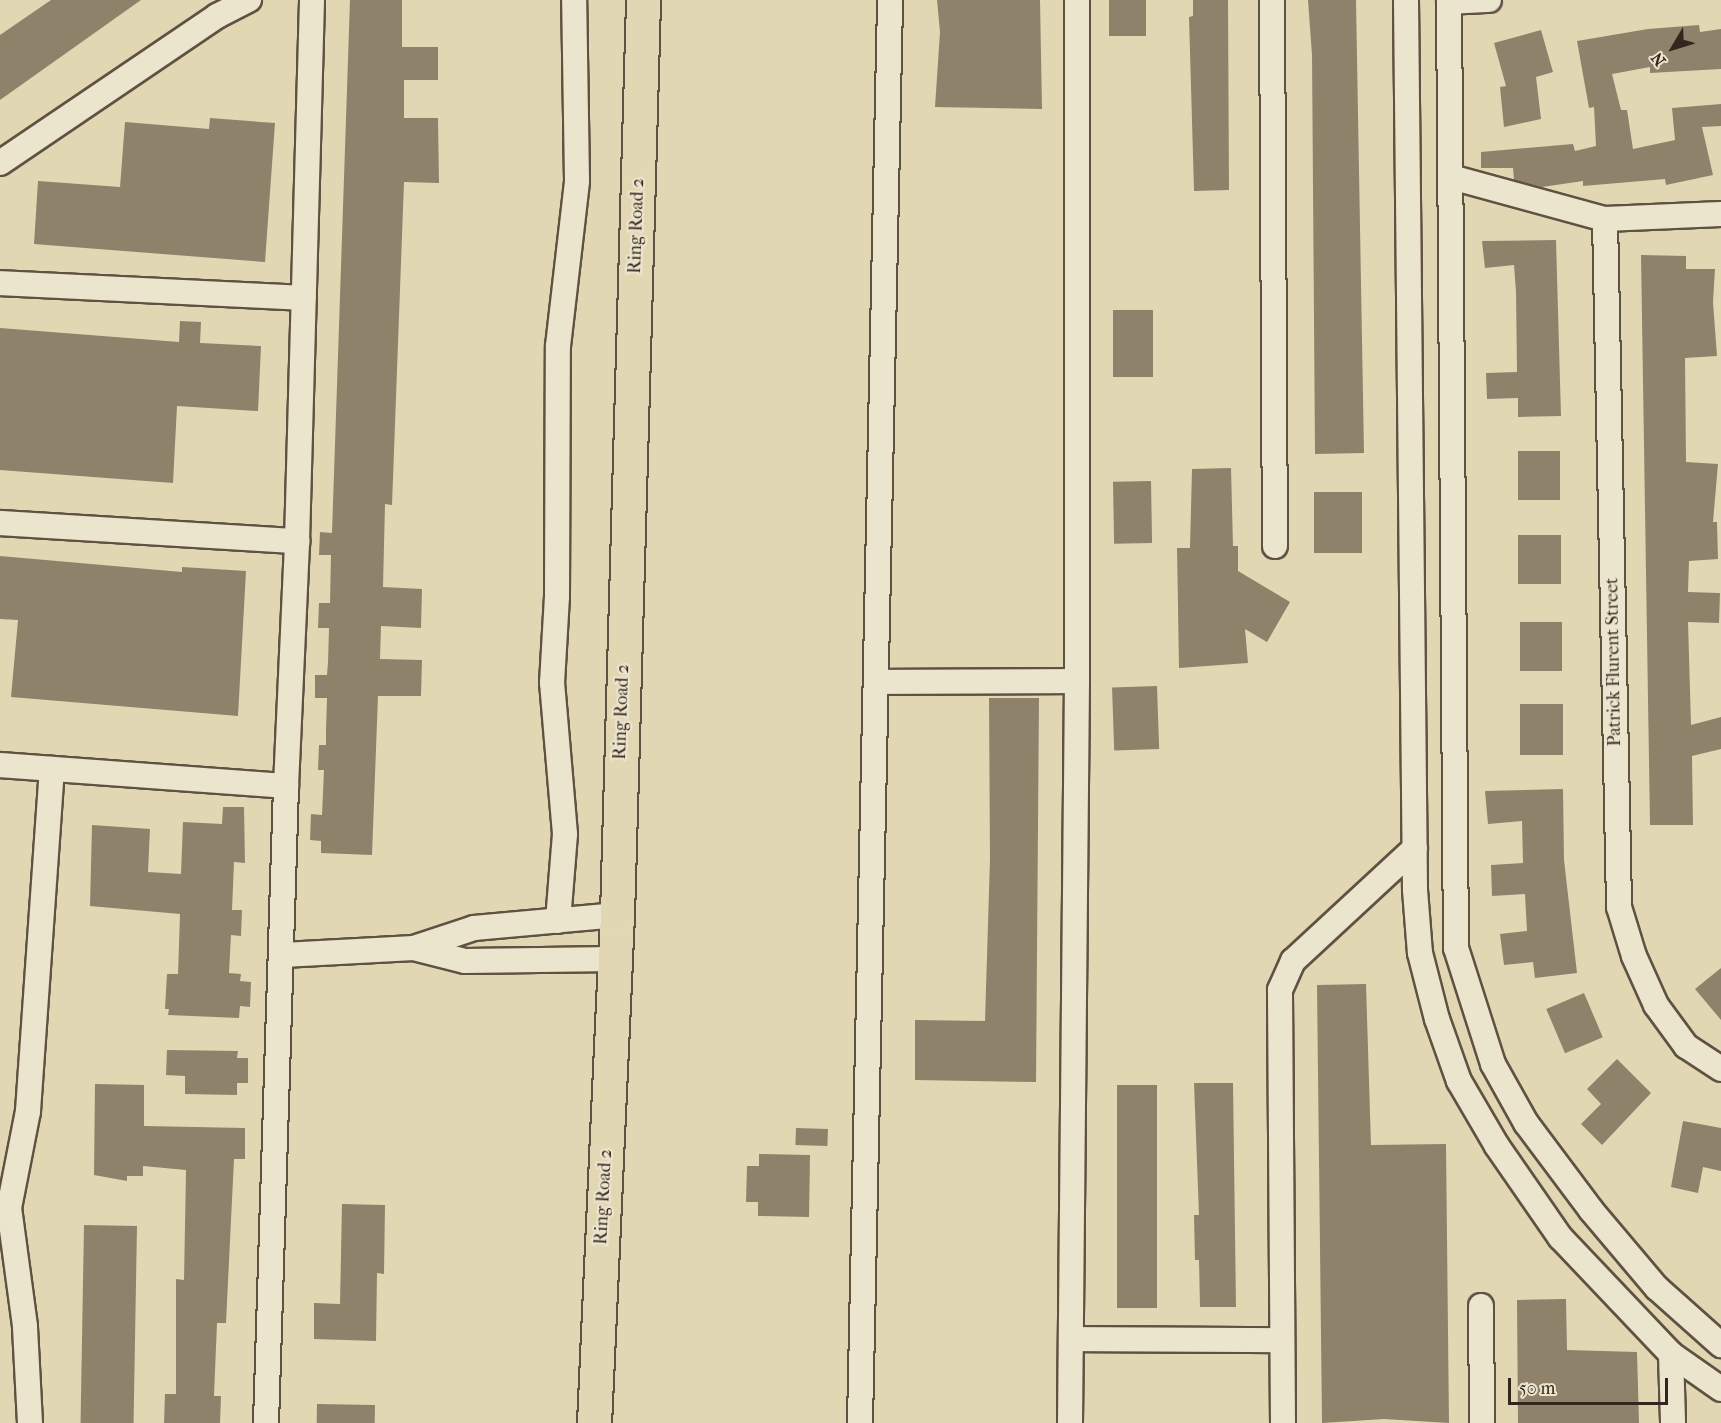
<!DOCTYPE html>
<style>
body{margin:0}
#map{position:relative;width:1721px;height:1423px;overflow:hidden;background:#e2d7b3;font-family:"IM FELL French Canon",serif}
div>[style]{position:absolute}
.building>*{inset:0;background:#8e826b;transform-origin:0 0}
.roads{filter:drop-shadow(2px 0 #605243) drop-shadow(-2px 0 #605243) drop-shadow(0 2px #605243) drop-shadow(0 -2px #605243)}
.minor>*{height:24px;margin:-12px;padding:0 12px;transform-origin:12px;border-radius:12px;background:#ece5ce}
.primary>*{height:33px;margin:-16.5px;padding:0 16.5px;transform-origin:16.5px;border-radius:16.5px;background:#e2d7b3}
span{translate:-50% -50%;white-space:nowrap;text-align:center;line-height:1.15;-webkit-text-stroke:4.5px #ece5ce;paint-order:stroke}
.street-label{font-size:18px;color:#34251e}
.north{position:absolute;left:1643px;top:18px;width:60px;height:60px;-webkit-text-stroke:4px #ece5ce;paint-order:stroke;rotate:232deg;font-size:16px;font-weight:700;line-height:24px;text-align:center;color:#34251e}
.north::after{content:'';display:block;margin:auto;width:21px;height:27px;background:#34251e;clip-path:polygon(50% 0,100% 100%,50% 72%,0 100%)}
.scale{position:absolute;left:1508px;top:1378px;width:160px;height:27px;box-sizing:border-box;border:3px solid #34251e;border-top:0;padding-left:8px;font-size:18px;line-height:21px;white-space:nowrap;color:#34251e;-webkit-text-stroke:4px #ece5ce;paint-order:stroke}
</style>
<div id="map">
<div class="building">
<div style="clip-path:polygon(51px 0,141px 0,0 100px,0 35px)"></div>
<div style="clip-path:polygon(350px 0,402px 0,402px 47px,438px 47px,438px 80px,404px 80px,404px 118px,438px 118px,439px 183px,404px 182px,392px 505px,385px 504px,383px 587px,422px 589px,421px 628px,381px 626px,380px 659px,422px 660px,421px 696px,378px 696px,372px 855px,321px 853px,321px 841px,310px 840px,311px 814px,322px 815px,324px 770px,318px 770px,319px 745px,326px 745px,326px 730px,327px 698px,315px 698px,315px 675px,327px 675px,328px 662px,329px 628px,318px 628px,319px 603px,330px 603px,331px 555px,319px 555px,320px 532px,332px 533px)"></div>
<div style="clip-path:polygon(937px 0,1040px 0,1042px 109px,935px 107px,940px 32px)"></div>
<div style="left:1109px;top:0;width:37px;height:36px"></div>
<div style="clip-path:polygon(1193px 0,1228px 0,1229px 190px,1194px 191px,1189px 17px,1193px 16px)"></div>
<div style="clip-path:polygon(1308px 0,1356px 0,1364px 453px,1315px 454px,1312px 55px)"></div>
<div style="clip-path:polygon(1699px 25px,1700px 32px,1721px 29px,1721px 69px,1650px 73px,1650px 67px,1612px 74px,1621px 110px,1627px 110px,1633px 149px,1675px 140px,1672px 108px,1721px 104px,1721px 126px,1702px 127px,1713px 175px,1666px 185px,1665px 179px,1583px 186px,1583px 181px,1542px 187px,1514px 180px,1513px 168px,1481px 168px,1481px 152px,1573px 144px,1575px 151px,1596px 146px,1594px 107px,1589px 108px,1577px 41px,1648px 29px)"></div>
<div style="clip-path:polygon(1541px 30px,1553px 72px,1536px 77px,1541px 119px,1504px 127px,1500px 87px,1506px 86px,1494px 43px)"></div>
<div style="clip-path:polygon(210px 118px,275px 123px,265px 262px,34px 244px,38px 181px,120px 187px,125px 122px,209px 129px)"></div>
<div style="clip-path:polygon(1556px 240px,1561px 416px,1518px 417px,1518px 398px,1487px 399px,1486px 373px,1517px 372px,1516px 292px,1514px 265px,1485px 268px,1482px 241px)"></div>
<div style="clip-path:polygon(1641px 255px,1686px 256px,1686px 269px,1715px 269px,1713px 302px,1717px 356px,1685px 358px,1686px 462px,1718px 464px,1713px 522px,1717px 522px,1718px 559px,1689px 561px,1688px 592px,1720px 593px,1719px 623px,1688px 622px,1691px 725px,1721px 717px,1721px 749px,1692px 756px,1693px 825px,1650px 825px)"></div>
<div style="left:1113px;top:310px;width:40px;height:67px"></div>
<div style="clip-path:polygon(180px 321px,201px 322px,200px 343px,261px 346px,258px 411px,177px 406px,173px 483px,0 470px,0 328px,179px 342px)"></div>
<div style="left:1518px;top:451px;width:42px;height:49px"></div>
<div style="clip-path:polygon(1231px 468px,1233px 546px,1238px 546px,1238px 571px,1290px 602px,1267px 642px,1245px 629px,1248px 663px,1179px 668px,1177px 548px,1190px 548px,1192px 469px)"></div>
<div style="left:1151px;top:481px;width:62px;height:38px;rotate:89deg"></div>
<div style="left:1314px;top:492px;width:48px;height:61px"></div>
<div style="left:1518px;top:535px;width:43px;height:49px"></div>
<div style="clip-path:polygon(0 556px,182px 572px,182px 567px,246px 571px,238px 716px,11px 697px,18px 620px,0 619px)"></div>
<div style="left:1520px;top:622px;width:42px;height:49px"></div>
<div style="left:1157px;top:686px;width:63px;height:45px;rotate:88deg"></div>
<div style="clip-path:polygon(989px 698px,1039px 698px,1036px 1082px,915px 1080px,915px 1020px,985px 1021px,990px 859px)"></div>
<div style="left:1520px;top:704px;width:43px;height:51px"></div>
<div style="clip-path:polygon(1563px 789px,1564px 860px,1577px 973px,1535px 978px,1533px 962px,1504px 965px,1500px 934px,1527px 931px,1525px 894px,1492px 896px,1491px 865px,1523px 863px,1522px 821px,1488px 824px,1485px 791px)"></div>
<div style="clip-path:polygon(223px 807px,244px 807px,245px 863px,234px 862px,232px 910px,242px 910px,241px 936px,231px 935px,229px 973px,241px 974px,240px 981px,251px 982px,250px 1007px,240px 1006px,239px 1018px,168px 1015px,169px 1009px,165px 1009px,167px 974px,178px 974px,180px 914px,90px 906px,92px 825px,150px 829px,148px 872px,181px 874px,183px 822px,222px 824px)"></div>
<div style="clip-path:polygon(1721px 968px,1721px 1020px,1695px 989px)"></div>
<div style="clip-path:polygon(1366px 984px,1371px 1145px,1446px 1144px,1449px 1423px,1384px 1419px,1322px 1423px,1317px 985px)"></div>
<div style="left:1584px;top:993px;width:48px;height:41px;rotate:67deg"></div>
<div style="clip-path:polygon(167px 1050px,238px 1051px,237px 1058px,248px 1058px,248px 1083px,237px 1083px,237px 1095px,185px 1094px,185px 1076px,166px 1075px)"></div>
<div style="clip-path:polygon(1617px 1059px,1651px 1093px,1602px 1145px,1581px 1124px,1601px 1104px,1587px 1089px)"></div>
<div style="clip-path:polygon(1194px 1083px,1233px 1083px,1236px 1307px,1200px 1307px,1199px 1260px,1195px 1260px,1194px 1215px,1199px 1215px)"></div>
<div style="clip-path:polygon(95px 1084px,144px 1085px,144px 1126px,245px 1128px,245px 1159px,234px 1159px,226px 1323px,217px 1323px,214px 1396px,221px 1396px,220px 1423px,164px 1423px,165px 1394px,176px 1394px,176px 1279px,184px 1280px,186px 1170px,143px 1166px,143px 1176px,127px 1176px,127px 1181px,94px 1175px)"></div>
<div style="left:1117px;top:1085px;width:40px;height:223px"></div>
<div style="clip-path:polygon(1683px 1121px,1721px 1128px,1721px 1171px,1703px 1167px,1698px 1193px,1671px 1187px)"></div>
<div style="left:796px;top:1128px;width:32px;height:17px;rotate:2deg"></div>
<div style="clip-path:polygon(759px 1154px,810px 1155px,809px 1217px,758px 1216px,758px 1202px,746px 1202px,747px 1166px,759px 1166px)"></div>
<div style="clip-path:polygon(342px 1204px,385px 1205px,384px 1274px,377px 1273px,376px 1341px,314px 1339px,314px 1303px,340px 1304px)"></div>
<div style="left:84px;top:1225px;width:53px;height:198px;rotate:1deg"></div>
<div style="clip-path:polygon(1566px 1299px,1567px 1350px,1637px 1352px,1639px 1423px,1518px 1423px,1517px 1300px)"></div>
<div style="left:317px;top:1404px;width:58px;height:19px;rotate:1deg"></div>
</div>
<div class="roads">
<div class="minor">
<div style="left:1272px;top:0;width:546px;rotate:89.69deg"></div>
<div style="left:1406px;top:0;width:890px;rotate:89.42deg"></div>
<div style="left:1415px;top:890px;width:63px;rotate:85.5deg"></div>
<div style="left:1420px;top:953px;width:68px;rotate:75.6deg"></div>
<div style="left:1437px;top:1019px;width:66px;rotate:70.5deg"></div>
<div style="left:1459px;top:1081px;width:75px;rotate:59.7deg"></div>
<div style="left:1497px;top:1146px;width:111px;rotate:55.3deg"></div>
<div style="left:1560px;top:1237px;width:161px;rotate:46.5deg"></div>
<div style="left:1671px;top:1354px;width:61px;rotate:35deg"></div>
<div style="left:1449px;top:0;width:948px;rotate:89.58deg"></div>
<div style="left:1456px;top:948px;width:122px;rotate:72.3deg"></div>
<div style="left:1493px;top:1064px;width:68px;rotate:60.8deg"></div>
<div style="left:1526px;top:1123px;width:109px;rotate:53.2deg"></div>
<div style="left:1591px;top:1210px;width:102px;rotate:49.8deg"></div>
<div style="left:1657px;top:1288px;width:86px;rotate:41.7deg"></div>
<div style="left:1449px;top:2px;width:40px;rotate:-2.9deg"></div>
<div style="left:0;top:163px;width:262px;rotate:-34.1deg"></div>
<div style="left:217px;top:16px;width:36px;rotate:-27deg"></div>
<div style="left:1451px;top:177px;width:160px;rotate:15.3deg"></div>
<div style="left:1605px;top:219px;width:116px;rotate:-2.5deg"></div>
<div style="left:1605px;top:219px;width:688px;rotate:88.83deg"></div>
<div style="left:1619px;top:907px;width:51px;rotate:73deg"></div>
<div style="left:1634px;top:956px;width:54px;rotate:65.8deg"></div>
<div style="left:1656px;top:1005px;width:51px;rotate:53.8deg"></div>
<div style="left:1686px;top:1046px;width:42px;rotate:33.3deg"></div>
<div style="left:0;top:283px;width:304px;rotate:2.8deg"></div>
<div style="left:0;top:523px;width:298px;rotate:3.5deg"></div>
<div style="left:876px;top:682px;width:201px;rotate:-0.3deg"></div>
<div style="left:0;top:765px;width:287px;rotate:4.2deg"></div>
<div style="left:286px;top:786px;width:245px;rotate:-87.4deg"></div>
<div style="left:297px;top:541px;width:541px;rotate:-88.41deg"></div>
<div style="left:558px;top:921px;width:87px;rotate:-85.4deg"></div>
<div style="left:565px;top:834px;width:152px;rotate:-94.9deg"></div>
<div style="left:552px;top:683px;width:86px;rotate:-86.7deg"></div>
<div style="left:557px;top:597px;width:251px;rotate:-89.8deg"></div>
<div style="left:558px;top:346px;width:166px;rotate:-83.4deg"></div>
<div style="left:577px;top:181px;width:181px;rotate:-90.9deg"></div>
<div style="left:414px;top:948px;width:53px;rotate:14.3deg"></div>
<div style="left:465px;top:961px;width:150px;rotate:-0.8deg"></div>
<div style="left:283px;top:955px;width:131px;rotate:-3.1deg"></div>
<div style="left:414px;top:948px;width:63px;rotate:-18.4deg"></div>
<div style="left:474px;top:928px;width:144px;rotate:-5.2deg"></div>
<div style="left:1481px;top:1306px;width:117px;rotate:89.5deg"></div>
<div style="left:1071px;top:1339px;width:211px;rotate:0.3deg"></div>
<div style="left:1671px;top:1354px;width:69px;rotate:88.3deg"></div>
<div style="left:30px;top:1423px;width:97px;rotate:-93deg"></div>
<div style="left:25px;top:1326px;width:119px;rotate:-97.7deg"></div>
<div style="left:9px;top:1208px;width:99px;rotate:-78.9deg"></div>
<div style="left:28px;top:1111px;width:343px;rotate:-86deg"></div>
<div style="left:266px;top:1423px;width:637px;rotate:-88.2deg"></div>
<div style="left:860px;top:1423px;width:1423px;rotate:-88.79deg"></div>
<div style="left:1070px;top:1423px;width:742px;rotate:-89.46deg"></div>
<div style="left:1077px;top:681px;width:681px;rotate:-90deg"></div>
<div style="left:1283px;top:1423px;width:433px;rotate:-90.4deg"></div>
<div style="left:1280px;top:990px;width:32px;rotate:-66deg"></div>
<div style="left:1293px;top:961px;width:166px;rotate:-42.8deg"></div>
</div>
<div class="primary">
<div style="left:594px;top:1423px;width:509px;rotate:-87.41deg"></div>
<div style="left:617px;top:915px;width:915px;rotate:-88.37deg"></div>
</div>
</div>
<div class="street-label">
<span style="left:637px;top:226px;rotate:-88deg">Ring Road 2</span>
<span style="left:1614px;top:662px;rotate:-91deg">Patrick Flurent Street</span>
<span style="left:622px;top:712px;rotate:-88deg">Ring Road 2</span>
<span style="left:604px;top:1197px;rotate:-87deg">Ring Road 2</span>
</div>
<div class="north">N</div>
<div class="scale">50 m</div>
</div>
